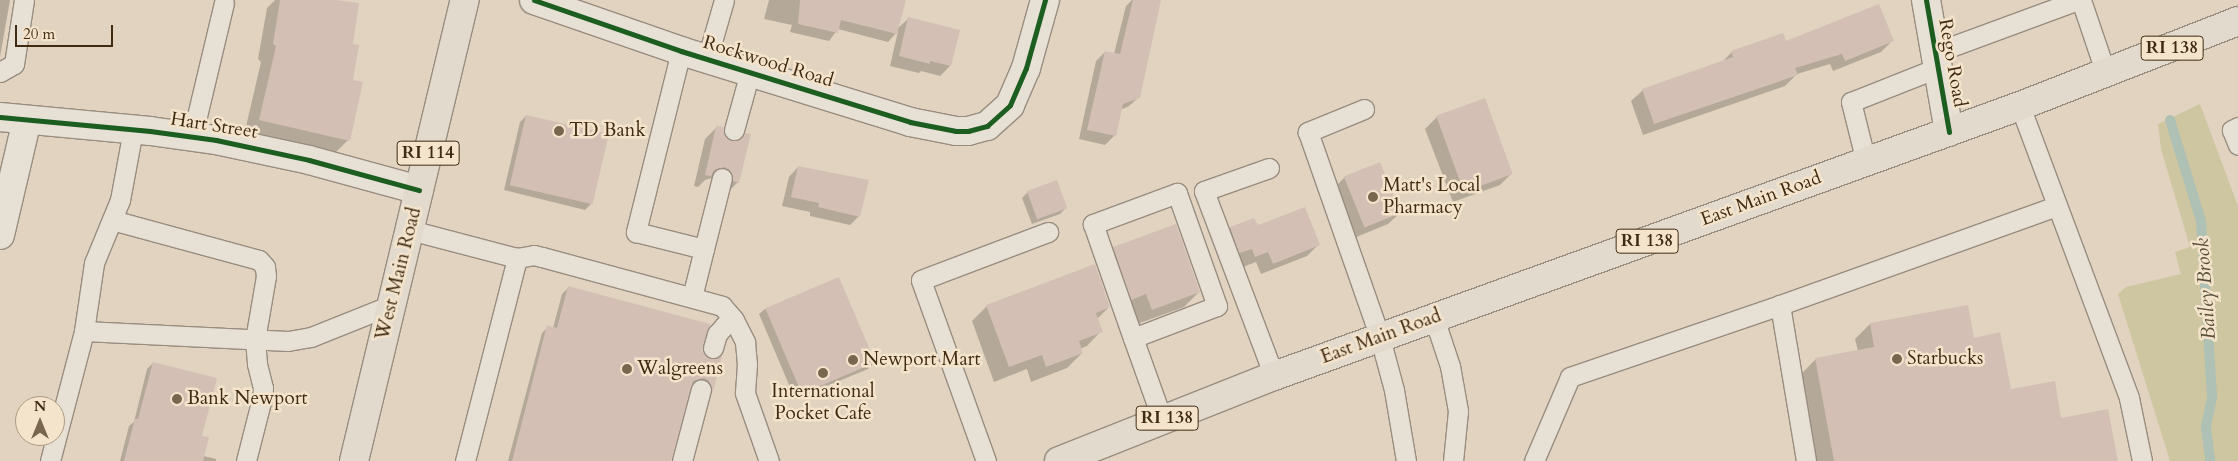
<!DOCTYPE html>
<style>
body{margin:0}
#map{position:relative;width:2238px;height:461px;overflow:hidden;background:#e1d3bf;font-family:Cardo,serif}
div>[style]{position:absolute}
.green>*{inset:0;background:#cec6a1}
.shadow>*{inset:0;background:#0003}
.stream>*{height:10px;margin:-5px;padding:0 5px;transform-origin:5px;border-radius:5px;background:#afc0b4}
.building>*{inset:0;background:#d4bfb4;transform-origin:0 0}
.roads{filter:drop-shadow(1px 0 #988d7f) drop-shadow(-1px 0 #988d7f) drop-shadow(0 1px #988d7f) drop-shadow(0 -1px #988d7f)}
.service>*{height:19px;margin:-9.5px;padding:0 9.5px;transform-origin:9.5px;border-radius:9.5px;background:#e7e0d5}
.minor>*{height:28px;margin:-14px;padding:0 14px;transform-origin:14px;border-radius:14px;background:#e7e0d5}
.primary>*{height:28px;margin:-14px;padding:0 14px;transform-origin:14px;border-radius:14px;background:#e3dace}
.cycleway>*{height:5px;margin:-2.5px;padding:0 2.5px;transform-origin:2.5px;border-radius:2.5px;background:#1b5e20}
.dots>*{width:14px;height:14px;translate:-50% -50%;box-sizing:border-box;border:2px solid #f5e4cc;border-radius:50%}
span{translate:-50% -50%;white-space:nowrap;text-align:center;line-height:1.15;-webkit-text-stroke:5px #f5e4cc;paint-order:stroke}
.shield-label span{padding:1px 4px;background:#f5e4cc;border:1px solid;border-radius:4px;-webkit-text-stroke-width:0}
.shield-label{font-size:18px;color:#402b12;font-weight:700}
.street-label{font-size:19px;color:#402b12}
.poi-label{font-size:19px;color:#402b12}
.left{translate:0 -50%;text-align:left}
.water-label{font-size:20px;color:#564e39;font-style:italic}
.north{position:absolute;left:15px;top:396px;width:50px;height:50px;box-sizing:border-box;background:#f5e4cc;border:1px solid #ad9a82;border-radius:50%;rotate:0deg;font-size:14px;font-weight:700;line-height:20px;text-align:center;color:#402b12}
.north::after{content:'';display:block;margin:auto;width:18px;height:22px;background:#78664f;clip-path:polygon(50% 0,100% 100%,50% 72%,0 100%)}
.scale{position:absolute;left:15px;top:25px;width:98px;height:22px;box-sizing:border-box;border:2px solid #402b12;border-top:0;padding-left:6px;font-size:15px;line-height:18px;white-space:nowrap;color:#402b12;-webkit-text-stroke:4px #f5e4cc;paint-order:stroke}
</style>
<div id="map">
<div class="green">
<div style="clip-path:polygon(2200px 104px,2238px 206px,2238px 461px,2170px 461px,2118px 294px,2126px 287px,2181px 274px,2175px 252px,2190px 247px,2161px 149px,2158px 124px)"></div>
</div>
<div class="shadow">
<div style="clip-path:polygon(0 0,10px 0,0 57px)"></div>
<div style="clip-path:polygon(275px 0,328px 0,351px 45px,348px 140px,333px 155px,244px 135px,261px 62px,258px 59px,267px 8px)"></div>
<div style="clip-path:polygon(769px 0,854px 0,897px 29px,909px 18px,959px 31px,950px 66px,940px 76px,921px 71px,919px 73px,890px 66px,898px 31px,888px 42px,838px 29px,829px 41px,790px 32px,792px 25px,764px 19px)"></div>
<div style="clip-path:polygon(1132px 0,1148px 0,1139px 97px,1129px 106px,1120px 110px,1114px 136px,1105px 145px,1079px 139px,1096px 61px,1105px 52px,1114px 54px,1126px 6px)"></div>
<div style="clip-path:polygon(1892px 41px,1881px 52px,1833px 71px,1830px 64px,1797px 74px,1785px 86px,1643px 135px,1631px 101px,1643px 90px,1721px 63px,1732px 52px,1785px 43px)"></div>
<div style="clip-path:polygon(526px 116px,591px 204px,585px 210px,504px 190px,520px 122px)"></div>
<div style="clip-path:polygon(1437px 117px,1511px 174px,1500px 185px,1453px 202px,1425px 129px)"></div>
<div style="clip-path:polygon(717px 127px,725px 138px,731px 142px,739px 140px,745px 134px,738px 182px,727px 193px,719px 182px,712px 178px,705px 180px,698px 187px,694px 186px,705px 139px)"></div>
<div style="clip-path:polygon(798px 167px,867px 181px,859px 216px,850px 225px,810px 216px,810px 212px,782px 206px,789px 177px)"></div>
<div style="clip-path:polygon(1344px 178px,1400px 213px,1388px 224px,1354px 238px,1333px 189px)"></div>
<div style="clip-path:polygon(1028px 192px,1066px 208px,1060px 214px,1032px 224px,1022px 198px)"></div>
<div style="clip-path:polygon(1254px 219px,1257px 227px,1318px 245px,1307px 256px,1261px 274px,1256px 262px,1243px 267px,1240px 259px,1228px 263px,1219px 240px,1230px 228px)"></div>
<div style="clip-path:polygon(1114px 248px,1199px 292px,1184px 307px,1137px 324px,1099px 263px)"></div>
<div style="clip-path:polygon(838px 278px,874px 363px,868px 369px,795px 399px,759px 314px,765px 309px)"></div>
<div style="clip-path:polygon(568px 288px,701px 352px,710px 360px,717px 360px,721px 356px,712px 392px,707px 397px,698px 384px,690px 384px,670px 461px,508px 461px,542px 333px,548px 327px,553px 328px,562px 294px)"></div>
<div style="clip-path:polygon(987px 306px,1109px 307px,1097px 319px,1101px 331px,1087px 346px,1080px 349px,1082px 353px,1067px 368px,1031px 382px,1027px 369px,994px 382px,972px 321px)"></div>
<div style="clip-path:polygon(1870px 324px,1973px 339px,2010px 391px,2117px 461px,1817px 461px,1801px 374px,1816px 359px,1858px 351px,1855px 339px)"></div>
<div style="clip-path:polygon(153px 363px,201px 436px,203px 456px,216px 459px,216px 461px,120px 461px,129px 426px,134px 422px,147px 369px)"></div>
</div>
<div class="stream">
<div style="left:2170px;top:120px;width:106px;rotate:72.9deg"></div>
<div style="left:2201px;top:221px;width:177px;rotate:86.4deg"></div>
<div style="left:2212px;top:398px;width:30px;rotate:102deg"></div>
<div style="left:2206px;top:427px;width:34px;rotate:83deg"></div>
</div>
<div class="building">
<div style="clip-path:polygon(280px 0,336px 0,359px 3px,353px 44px,359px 45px,353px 80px,363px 82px,350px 141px,259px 120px,276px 46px,273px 44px)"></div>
<div style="clip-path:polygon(800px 0,906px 0,897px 34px,841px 20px,838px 33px,798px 24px)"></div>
<div style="clip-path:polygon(1133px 0,1161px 0,1140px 98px,1123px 104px,1116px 136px,1087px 130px,1105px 51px,1120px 54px)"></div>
<div style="clip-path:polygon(1879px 4px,1894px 41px,1845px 61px,1842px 54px,1795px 68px,1798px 75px,1654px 124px,1642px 89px,1733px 57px,1731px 51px,1783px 33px,1786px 41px)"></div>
<div style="clip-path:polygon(908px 17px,960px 30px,951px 66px,930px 61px,930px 64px,899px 56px)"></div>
<div style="left:1485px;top:98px;width:81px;height:52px;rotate:70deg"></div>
<div style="left:526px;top:115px;width:85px;height:72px;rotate:13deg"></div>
<div style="clip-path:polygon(716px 126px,723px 127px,726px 138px,731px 141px,742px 138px,745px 133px,751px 134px,739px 183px,733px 181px,730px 170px,724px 167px,714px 170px,711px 176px,705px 175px)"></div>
<div style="left:1380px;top:162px;width:55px;height:39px;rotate:68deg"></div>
<div style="clip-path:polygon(798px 166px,869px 180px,860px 217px,818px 207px,819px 203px,791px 197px)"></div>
<div style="left:1057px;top:180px;width:30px;height:32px;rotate:70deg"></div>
<div style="clip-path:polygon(1305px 207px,1320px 245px,1273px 264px,1268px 252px,1255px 257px,1252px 249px,1239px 253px,1230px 227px,1254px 218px,1258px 225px)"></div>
<div style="clip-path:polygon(1176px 224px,1200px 292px,1152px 310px,1146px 294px,1131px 300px,1113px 247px)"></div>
<div style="clip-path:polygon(1095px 264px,1110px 307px,1096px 313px,1103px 332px,1079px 341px,1083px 353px,1046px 367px,1042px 355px,1009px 367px,986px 305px)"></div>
<div style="left:839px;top:277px;width:93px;height:80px;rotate:67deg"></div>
<div style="clip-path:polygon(568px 286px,710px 324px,702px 351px,710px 359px,716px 359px,723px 352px,713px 392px,709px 381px,704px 378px,693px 381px,671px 461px,512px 461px,547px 325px,557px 328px)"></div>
<div style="clip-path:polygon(1968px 305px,1974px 338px,2000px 332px,2011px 389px,2055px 381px,2061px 418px,2108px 409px,2118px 461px,1834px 461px,1815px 358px,1874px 347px,1870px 323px)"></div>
<div style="clip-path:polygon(153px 362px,217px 378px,202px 436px,209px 437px,203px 461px,124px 461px,135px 419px,138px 419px)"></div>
</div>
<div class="roads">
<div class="service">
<div style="left:2081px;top:0;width:78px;rotate:71.3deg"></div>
<div style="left:681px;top:51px;width:187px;rotate:104deg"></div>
<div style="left:636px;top:232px;width:70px;rotate:14deg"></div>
<div style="left:704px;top:249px;width:49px;rotate:104deg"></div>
<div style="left:1934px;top:53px;width:153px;rotate:-20.2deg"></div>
<div style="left:707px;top:59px;width:61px;rotate:-73.9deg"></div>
<div style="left:0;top:72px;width:16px;rotate:-30deg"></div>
<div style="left:14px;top:64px;width:65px;rotate:-81.1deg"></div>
<div style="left:2020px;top:106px;width:312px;rotate:69.5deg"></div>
<div style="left:2129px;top:398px;width:64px;rotate:78.3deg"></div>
<div style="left:1364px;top:109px;width:61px;rotate:157.7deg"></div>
<div style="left:1308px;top:132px;width:218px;rotate:70.7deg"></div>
<div style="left:1380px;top:338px;width:54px;rotate:74.9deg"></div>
<div style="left:1394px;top:390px;width:72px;rotate:80.4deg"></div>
<div style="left:2238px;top:127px;width:7px;rotate:153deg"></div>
<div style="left:2232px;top:130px;width:16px;rotate:68deg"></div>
<div style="left:734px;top:130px;width:60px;rotate:-74.6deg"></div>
<div style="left:192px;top:137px;width:138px;rotate:-76.6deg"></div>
<div style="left:1866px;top:162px;width:62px;rotate:-104deg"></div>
<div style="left:1851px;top:102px;width:92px;rotate:-21.6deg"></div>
<div style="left:1269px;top:168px;width:69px;rotate:160.5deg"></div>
<div style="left:1204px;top:191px;width:198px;rotate:69.3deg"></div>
<div style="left:112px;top:220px;width:152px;rotate:15.2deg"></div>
<div style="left:259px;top:260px;width:9px;rotate:49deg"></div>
<div style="left:265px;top:267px;width:9px;rotate:84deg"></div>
<div style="left:266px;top:276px;width:65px;rotate:99.8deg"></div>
<div style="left:255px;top:340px;width:24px;rotate:85deg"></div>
<div style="left:257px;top:364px;width:25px;rotate:76deg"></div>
<div style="left:263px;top:388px;width:10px;rotate:96deg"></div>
<div style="left:262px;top:398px;width:65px;rotate:104.3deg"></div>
<div style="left:410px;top:230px;width:111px;rotate:14.7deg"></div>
<div style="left:517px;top:258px;width:17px;rotate:-10deg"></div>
<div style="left:534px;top:255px;width:8px;rotate:14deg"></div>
<div style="left:542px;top:257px;width:187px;rotate:15.2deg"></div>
<div style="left:722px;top:306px;width:18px;rotate:49deg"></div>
<div style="left:734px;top:320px;width:25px;rotate:63deg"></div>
<div style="left:745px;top:342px;width:22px;rotate:85deg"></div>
<div style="left:747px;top:364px;width:29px;rotate:94deg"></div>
<div style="left:745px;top:393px;width:72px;rotate:70.6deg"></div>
<div style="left:704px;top:249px;width:73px;rotate:-75.8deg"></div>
<div style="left:1780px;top:305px;width:158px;rotate:80.5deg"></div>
<div style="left:1434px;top:318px;width:51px;rotate:71.6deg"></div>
<div style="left:1450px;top:366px;width:46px;rotate:79.9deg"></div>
<div style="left:1458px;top:411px;width:50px;rotate:95.7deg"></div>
<div style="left:84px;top:331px;width:204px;rotate:2.8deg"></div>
<div style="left:288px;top:341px;width:23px;rotate:-10deg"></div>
<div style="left:311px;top:337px;width:86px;rotate:-21.8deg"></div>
<div style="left:1133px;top:338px;width:90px;rotate:-20.9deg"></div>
<div style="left:1217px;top:306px;width:120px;rotate:-109.5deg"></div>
<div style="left:1177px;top:193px;width:90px;rotate:159.7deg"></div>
<div style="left:1093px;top:224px;width:121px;rotate:70.7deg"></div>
<div style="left:1133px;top:338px;width:86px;rotate:70.3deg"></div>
<div style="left:713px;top:348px;width:15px;rotate:-74deg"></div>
<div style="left:717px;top:334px;width:12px;rotate:-48deg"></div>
<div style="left:725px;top:325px;width:10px;rotate:-29deg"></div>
<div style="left:50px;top:461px;width:134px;rotate:-75.3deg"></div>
<div style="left:84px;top:331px;width:69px;rotate:-81.6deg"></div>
<div style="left:94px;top:263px;width:68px;rotate:-67.6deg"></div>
<div style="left:120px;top:200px;width:71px;rotate:-79.5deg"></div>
<div style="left:465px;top:461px;width:210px;rotate:-75.6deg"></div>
<div style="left:682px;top:461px;width:74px;rotate:-75.2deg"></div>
<div style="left:986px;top:461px;width:192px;rotate:-109.8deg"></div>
<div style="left:921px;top:280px;width:136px;rotate:-20.7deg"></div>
<div style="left:1534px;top:461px;width:91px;rotate:-66.8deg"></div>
<div style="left:1570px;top:377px;width:222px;rotate:-18.9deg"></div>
<div style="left:1780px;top:305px;width:293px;rotate:-19.7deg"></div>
</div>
<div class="minor">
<div style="left:534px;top:0;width:156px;rotate:19.1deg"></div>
<div style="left:681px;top:51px;width:240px;rotate:17.2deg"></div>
<div style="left:910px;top:122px;width:47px;rotate:11.1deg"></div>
<div style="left:956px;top:131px;width:12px"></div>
<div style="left:968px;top:131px;width:20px;rotate:-15deg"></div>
<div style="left:987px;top:126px;width:31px;rotate:-42deg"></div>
<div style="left:1010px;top:105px;width:40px;rotate:-66.6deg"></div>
<div style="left:1026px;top:68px;width:71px;rotate:-74.4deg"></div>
<div style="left:1926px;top:0;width:134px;rotate:80.1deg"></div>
<div style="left:0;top:117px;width:151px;rotate:5.3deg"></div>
<div style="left:150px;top:131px;width:67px;rotate:7.8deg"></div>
<div style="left:216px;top:140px;width:95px;rotate:12.1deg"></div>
<div style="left:309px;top:160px;width:114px;rotate:15.3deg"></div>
<div style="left:0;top:235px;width:118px;rotate:-76.8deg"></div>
</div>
<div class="primary">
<div style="left:354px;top:461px;width:474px;rotate:-76.5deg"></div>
<div style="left:1059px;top:461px;width:231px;rotate:-21.6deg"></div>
<div style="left:1274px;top:376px;width:793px;rotate:-19.9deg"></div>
<div style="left:2020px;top:106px;width:234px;rotate:-21.3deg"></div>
</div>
</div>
<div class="cycleway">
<div style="left:534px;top:0;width:156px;rotate:19.1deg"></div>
<div style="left:681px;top:51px;width:240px;rotate:17.2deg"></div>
<div style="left:910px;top:122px;width:47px;rotate:11.1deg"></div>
<div style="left:956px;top:131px;width:12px"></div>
<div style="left:968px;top:131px;width:20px;rotate:-15deg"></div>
<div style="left:987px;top:126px;width:31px;rotate:-42deg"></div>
<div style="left:1010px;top:105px;width:40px;rotate:-66.6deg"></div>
<div style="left:1026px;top:68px;width:71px;rotate:-74.4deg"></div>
<div style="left:1926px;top:0;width:134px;rotate:80.1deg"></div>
<div style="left:0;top:117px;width:151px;rotate:5.3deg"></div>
<div style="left:150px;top:131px;width:67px;rotate:7.8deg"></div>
<div style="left:216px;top:140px;width:95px;rotate:12.1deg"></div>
<div style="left:309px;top:160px;width:114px;rotate:15.3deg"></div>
</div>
<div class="dots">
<div style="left:559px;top:131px;background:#78664f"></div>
<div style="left:1373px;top:197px;background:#78664f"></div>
<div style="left:1897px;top:359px;background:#78664f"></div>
<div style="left:853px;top:360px;background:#78664f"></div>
<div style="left:627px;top:369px;background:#78664f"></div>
<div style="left:823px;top:373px;background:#78664f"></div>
<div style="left:177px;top:399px;background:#78664f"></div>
</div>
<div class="shield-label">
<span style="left:2172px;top:48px">RI 138</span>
<span style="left:428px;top:153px">RI 114</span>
<span style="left:1647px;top:241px">RI 138</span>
<span style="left:1167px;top:418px">RI 138</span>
</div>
<div class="street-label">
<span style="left:768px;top:62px;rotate:17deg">Rockwood Road</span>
<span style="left:1952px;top:63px;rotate:80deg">Rego Road</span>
<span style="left:214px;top:126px;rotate:9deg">Hart Street</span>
<span style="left:1761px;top:199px;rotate:-20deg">East Main Road</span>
<span style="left:399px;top:274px;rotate:-76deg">West Main Road</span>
<span style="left:1381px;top:337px;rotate:-20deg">East Main Road</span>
</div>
<div class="poi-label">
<span class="left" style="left:569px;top:131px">TD Bank</span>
<span class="left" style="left:1383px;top:197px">Matt's Local<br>Pharmacy</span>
<span class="left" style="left:1907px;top:359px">Starbucks</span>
<span class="left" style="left:863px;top:360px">Newport Mart</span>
<span class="left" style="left:637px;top:369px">Walgreens</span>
<span style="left:823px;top:403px">International<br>Pocket Cafe</span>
<span class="left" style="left:187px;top:399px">Bank Newport</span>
</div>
<div class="water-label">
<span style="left:2205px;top:289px;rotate:-94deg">Bailey Brook</span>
</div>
<div class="north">N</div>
<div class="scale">20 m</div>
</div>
